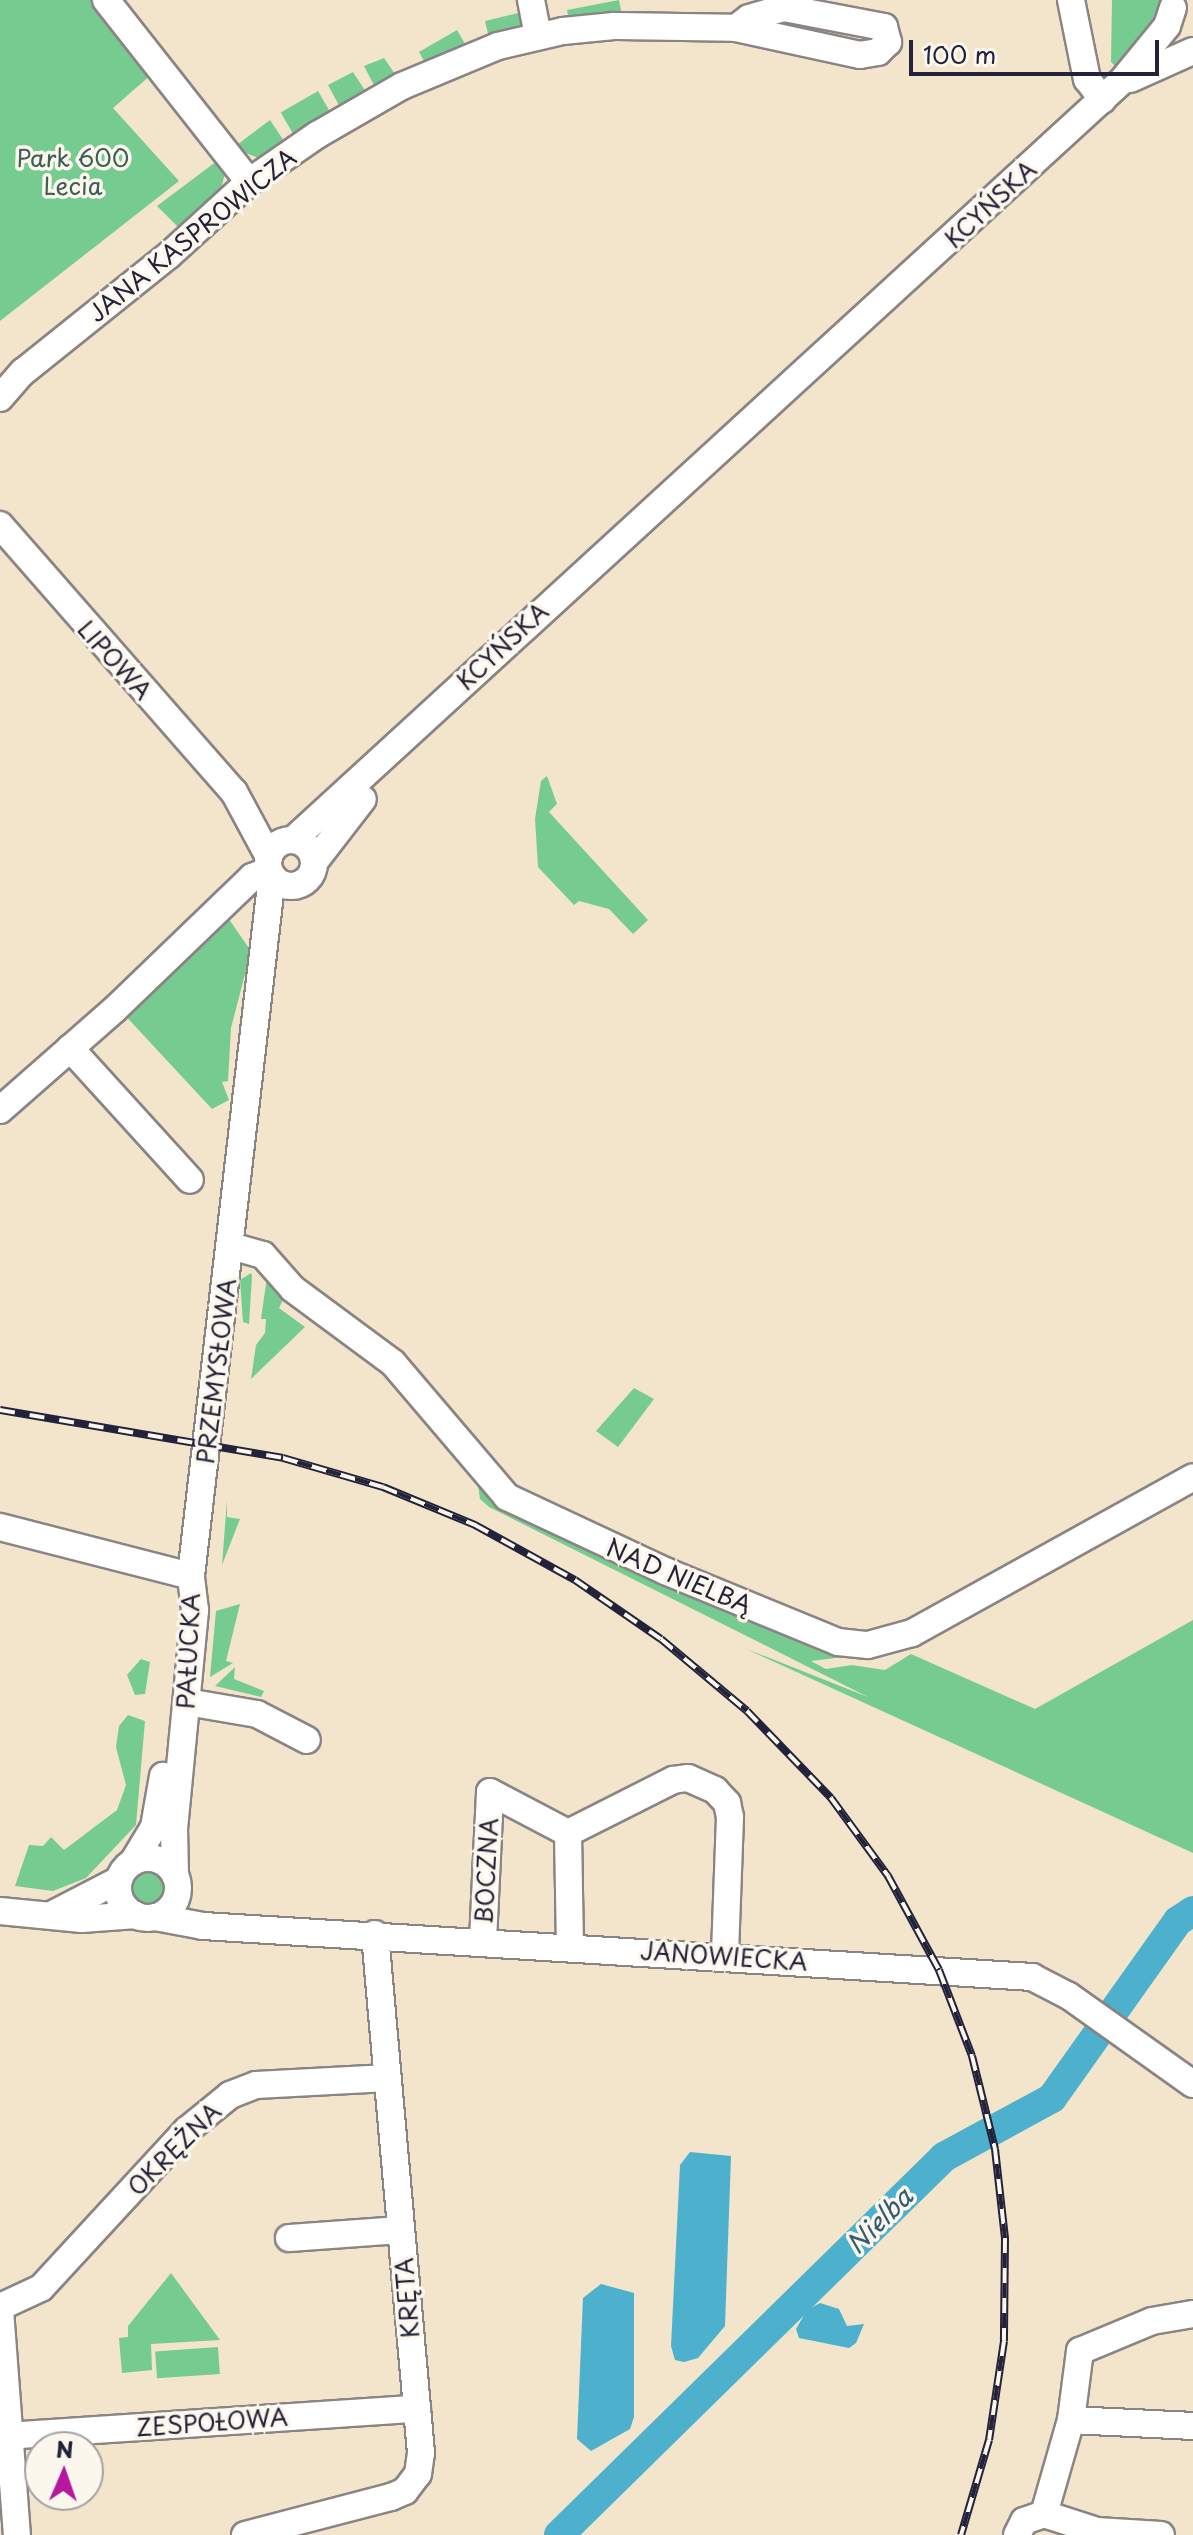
<!DOCTYPE html>
<meta charset="utf-8">
<style>
body{margin:0}
#map{position:relative;width:1193px;height:2535px;overflow:hidden;background:#f2e5cb;font-family:"Playpen Sans",sans-serif}
div>[style]{position:absolute}
.green>*{inset:0;background:#76cc90;transform-origin:0 0}
.round{border-radius:50%}
.water>*{inset:0;background:#4db0cc}
.river>*{height:30px;margin:-15px;padding:0 15px;transform-origin:15px;border-radius:15px;background:#4db0cc}
.roads{filter:drop-shadow(2px 0 #8a8483) drop-shadow(-2px 0 #8a8483) drop-shadow(0 2px #8a8483) drop-shadow(0 -2px #8a8483)}
.minor>*{height:26px;margin:-13px;padding:0 13px;transform-origin:13px;border-radius:13px;background:#fff}
.minor>.ring{margin:-13px;padding:0;box-sizing:content-box;background:none;border:26px solid #fff;border-radius:50%}
.rail>*{height:8px;margin-top:-4px;transform-origin:0;background:repeating-linear-gradient(90deg,#fbf7ec 0 15px,#22223b 0 30px);box-sizing:border-box;border-block:2px solid #22223b}
span{translate:-50% -50%;white-space:nowrap;text-align:center;line-height:1.15;-webkit-text-stroke:7px #fbf7ec;paint-order:stroke}
.park-label{font-size:24px;color:#3f5e59}
.street-label{font-size:24px;color:#22223b}
.water-label{font-size:26px;color:#335b75;font-style:italic}
.north{position:absolute;left:24px;top:2431px;width:80px;height:80px;box-sizing:border-box;background:#fbf7ec;border:2px solid #a4a2a5;border-radius:50%;rotate:2deg;font-size:22px;font-weight:700;line-height:32px;text-align:center;color:#22223b}
.north::after{content:'';display:block;margin:auto;width:28px;height:36px;background:#b5179e;clip-path:polygon(50% 0,100% 100%,50% 72%,0 100%)}
.scale{position:absolute;left:909px;top:40px;width:250px;height:36px;box-sizing:border-box;border:4px solid #22223b;border-top:0;padding-left:10px;font-size:24px;line-height:28px;white-space:nowrap;color:#22223b;-webkit-text-stroke:6px #fbf7ec;paint-order:stroke}
</style>
<div id="map">
<div class="green">
<div style="clip-path:polygon(0 0,95px 0,152px 74px,113px 108px,179px 181px,0 321px)"></div>
<div style="left:619px;top:0;width:16px;height:53px;rotate:79deg"></div>
<div style="clip-path:polygon(1112px 0,1163px 0,1164px 8px,1118px 69px,1111px 62px)"></div>
<div style="clip-path:polygon(527px 11px,518px 32px,489px 38px,485px 21px)"></div>
<div style="left:457px;top:30px;width:20px;height:44px;rotate:60deg"></div>
<div style="clip-path:polygon(384px 58px,397px 77px,376px 89px,364px 66px)"></div>
<div style="clip-path:polygon(353px 72px,366px 92px,341px 109px,328px 85px)"></div>
<div style="left:318px;top:91px;width:28px;height:43px;rotate:60deg"></div>
<div style="clip-path:polygon(270px 120px,288px 147px,261px 159px,233px 148px)"></div>
<div style="clip-path:polygon(217px 161px,226px 170px,220px 192px,178px 227px,157px 206px)"></div>
<div style="clip-path:polygon(547px 776px,557px 804px,549px 812px,648px 920px,633px 934px,609px 909px,579px 901px,574px 905px,538px 867px,535px 819px,541px 781px)"></div>
<div style="clip-path:polygon(226px 915px,251px 951px,231px 1028px,228px 1081px,222px 1082px,229px 1100px,212px 1109px,120px 1010px)"></div>
<div style="clip-path:polygon(251px 1273px,252px 1276px,249px 1324px,243px 1322px,240px 1280px)"></div>
<div style="clip-path:polygon(267px 1277px,284px 1298px,279px 1308px,305px 1327px,251px 1379px,256px 1345px,265px 1333px,266px 1319px,261px 1319px)"></div>
<div style="clip-path:polygon(634px 1388px,654px 1399px,618px 1447px,596px 1431px)"></div>
<div style="clip-path:polygon(477px 1478px,852px 1656px,811px 1661px,826px 1669px,852px 1665px,885px 1670px,911px 1654px,1035px 1709px,1193px 1620px,1193px 1853px,744px 1648px,868px 1697px,489px 1507px,480px 1499px)"></div>
<div style="clip-path:polygon(227px 1500px,227px 1517px,240px 1519px,222px 1565px)"></div>
<div style="clip-path:polygon(240px 1604px,226px 1661px,233px 1663px,210px 1677px,216px 1611px)"></div>
<div style="clip-path:polygon(141px 1659px,150px 1662px,145px 1694px,135px 1695px,127px 1675px)"></div>
<div style="clip-path:polygon(235px 1667px,234px 1679px,264px 1691px,261px 1697px,215px 1686px)"></div>
<div style="clip-path:polygon(128px 1715px,145px 1721px,136px 1825px,86px 1878px,53px 1891px,15px 1886px,29px 1845px,43px 1846px,51px 1837px,64px 1850px,117px 1810px,126px 1785px,116px 1747px,119px 1726px)"></div>
<div class="round" style="left:128px;top:1867px;width:40px;height:40px"></div>
<div style="clip-path:polygon(171px 2273px,220px 2340px,151px 2344px,152px 2370px,122px 2373px,119px 2338px,128px 2337px,128px 2326px)"></div>
<div style="left:218px;top:2347px;width:27px;height:63px;rotate:86deg"></div>
</div>
<div class="water">
<div style="clip-path:polygon(690px 2152px,731px 2156px,725px 2326px,698px 2358px,684px 2362px,675px 2360px,671px 2346px,680px 2165px)"></div>
<div style="clip-path:polygon(601px 2284px,634px 2293px,634px 2417px,630px 2429px,591px 2451px,577px 2439px,583px 2298px)"></div>
<div style="clip-path:polygon(820px 2303px,839px 2309px,847px 2326px,864px 2324px,856px 2343px,849px 2348px,799px 2338px,796px 2329px,807px 2310px)"></div>
</div>
<div class="river">
<div style="left:559px;top:2535px;width:540px;rotate:-44.47deg"></div>
<div style="left:944px;top:2157px;width:123px;rotate:-28.6deg"></div>
<div style="left:1052px;top:2098px;width:217px;rotate:-54.6deg"></div>
<div style="left:1178px;top:1921px;width:18px;rotate:-34deg"></div>
</div>
<div class="roads">
<div class="minor">
<div style="left:106px;top:0;width:231px;rotate:51.8deg"></div>
<div style="left:531px;top:0;width:37px;rotate:79deg"></div>
<div style="left:1071px;top:0;width:81px;rotate:78.6deg"></div>
<div style="left:1087px;top:79px;width:26px;rotate:53deg"></div>
<div style="left:784px;top:8px;width:102px;rotate:10.8deg"></div>
<div style="left:884px;top:27px;width:16px;rotate:75deg"></div>
<div style="left:888px;top:42px;width:14px;rotate:135deg"></div>
<div style="left:878px;top:52px;width:18px;rotate:171deg"></div>
<div style="left:860px;top:55px;width:127px;rotate:-167.7deg"></div>
<div style="left:736px;top:28px;width:16px;rotate:-38deg"></div>
<div style="left:749px;top:18px;width:36px;rotate:-16deg"></div>
<div style="left:1130px;top:79px;width:69px;rotate:-24deg"></div>
<div style="left:0;top:398px;width:35px;rotate:-49deg"></div>
<div style="left:23px;top:372px;width:186px;rotate:-38.7deg"></div>
<div style="left:168px;top:256px;width:110px;rotate:-42.4deg"></div>
<div style="left:249px;top:182px;width:83px;rotate:-34.7deg"></div>
<div style="left:317px;top:135px;width:98px;rotate:-30deg"></div>
<div style="left:402px;top:86px;width:104px;rotate:-22.6deg"></div>
<div style="left:498px;top:46px;width:67px;rotate:-13deg"></div>
<div style="left:563px;top:31px;width:51px;rotate:-5.6deg"></div>
<div style="left:614px;top:26px;width:122px;rotate:0.9deg"></div>
<div style="left:0;top:525px;width:355px;rotate:48.8deg"></div>
<div style="left:234px;top:792px;width:74px;rotate:61.7deg"></div>
<div class="ring" style="left:268px;top:840px;width:20px;height:20px"></div>
<div style="left:293px;top:840px;width:1124px;rotate:-42.48deg"></div>
<div style="left:1122px;top:81px;width:71px;rotate:-50.7deg"></div>
<div style="left:1167px;top:26px;width:19px;rotate:-72deg"></div>
<div style="left:315px;top:861px;width:78px;rotate:-52.3deg"></div>
<div style="left:70px;top:1048px;width:178px;rotate:47.7deg"></div>
<div style="left:0;top:1110px;width:152px;rotate:-41.3deg"></div>
<div style="left:114px;top:1010px;width:192px;rotate:-43.9deg"></div>
<div style="left:252px;top:877px;width:18px;rotate:-22deg"></div>
<div style="left:231px;top:1246px;width:33px;rotate:16deg"></div>
<div style="left:263px;top:1255px;width:45px;rotate:48.6deg"></div>
<div style="left:293px;top:1289px;width:124px;rotate:36.5deg"></div>
<div style="left:393px;top:1363px;width:176px;rotate:49.6deg"></div>
<div style="left:507px;top:1497px;width:174px;rotate:25.1deg"></div>
<div style="left:665px;top:1571px;width:187px;rotate:22.3deg"></div>
<div style="left:838px;top:1642px;width:30px;rotate:6deg"></div>
<div style="left:868px;top:1645px;width:46px;rotate:-15.3deg"></div>
<div style="left:912px;top:1633px;width:321px;rotate:-29deg"></div>
<div style="left:0;top:1527px;width:197px;rotate:14.4deg"></div>
<div style="left:187px;top:1702px;width:71px;rotate:9.7deg"></div>
<div style="left:257px;top:1714px;width:56px;rotate:27.5deg"></div>
<div style="left:568px;top:1833px;width:118px;rotate:-26.8deg"></div>
<div style="left:673px;top:1780px;width:15px;rotate:-8deg"></div>
<div style="left:688px;top:1778px;width:30px;rotate:24deg"></div>
<div style="left:715px;top:1790px;width:18px;rotate:47deg"></div>
<div style="left:727px;top:1803px;width:14px;rotate:78deg"></div>
<div style="left:730px;top:1817px;width:139px;rotate:92.1deg"></div>
<div style="left:568px;top:1833px;width:113px;rotate:89deg"></div>
<div class="ring" style="left:118px;top:1858px;width:34px;height:34px"></div>
<div style="left:133px;top:1862px;width:41px;rotate:-59deg"></div>
<div style="left:154px;top:1827px;width:52px;rotate:-80deg"></div>
<div style="left:175px;top:1875px;width:46px;rotate:-91.2deg"></div>
<div style="left:174px;top:1829px;width:220px;rotate:-84.5deg"></div>
<div style="left:195px;top:1610px;width:34px;rotate:-97deg"></div>
<div style="left:191px;top:1576px;width:705px;rotate:-83.4deg"></div>
<div style="left:0;top:1911px;width:82px;rotate:5.6deg"></div>
<div style="left:82px;top:1919px;width:54px;rotate:-4.2deg"></div>
<div style="left:53px;top:1914px;width:74px;rotate:-27.3deg"></div>
<div style="left:155px;top:1917px;width:49px;rotate:10.6deg"></div>
<div style="left:203px;top:1926px;width:831px;rotate:3.52deg"></div>
<div style="left:1032px;top:1977px;width:42px;rotate:27.2deg"></div>
<div style="left:1069px;top:1996px;width:152px;rotate:35.4deg"></div>
<div style="left:483px;top:1941px;width:149px;rotate:-87.3deg"></div>
<div style="left:490px;top:1792px;width:88px;rotate:27.7deg"></div>
<div style="left:289px;top:2238px;width:112px;rotate:-4.1deg"></div>
<div style="left:0;top:2307px;width:45px;rotate:-24.9deg"></div>
<div style="left:41px;top:2288px;width:215px;rotate:-47.3deg"></div>
<div style="left:187px;top:2130px;width:55px;rotate:-39.1deg"></div>
<div style="left:230px;top:2095px;width:28px;rotate:-21deg"></div>
<div style="left:256px;top:2085px;width:132px;rotate:-3deg"></div>
<div style="left:0;top:2310px;width:226px;rotate:85.7deg"></div>
<div style="left:1071px;top:2420px;width:122px;rotate:2.8deg"></div>
<div style="left:6px;top:2436px;width:412px;rotate:-3.8deg"></div>
<div style="left:1044px;top:2514px;width:56px;rotate:17.8deg"></div>
<div style="left:1097px;top:2531px;width:64px;rotate:3.6deg"></div>
<div style="left:245px;top:2535px;width:151px;rotate:-14.6deg"></div>
<div style="left:391px;top:2497px;width:15px;rotate:-23deg"></div>
<div style="left:405px;top:2491px;width:21px;rotate:-53deg"></div>
<div style="left:418px;top:2474px;width:21px;rotate:-82deg"></div>
<div style="left:421px;top:2453px;width:521px;rotate:-95.07deg"></div>
<div style="left:1017px;top:2535px;width:16px;rotate:-63deg"></div>
<div style="left:1024px;top:2521px;width:21px;rotate:-19deg"></div>
<div style="left:1044px;top:2514px;width:98px;rotate:-74deg"></div>
<div style="left:1071px;top:2420px;width:70px;rotate:-82.6deg"></div>
<div style="left:1080px;top:2351px;width:78px;rotate:-22.6deg"></div>
<div style="left:1152px;top:2321px;width:42px;rotate:-9.7deg"></div>
</div>
</div>
<div class="rail">
<div style="left:0;top:1410px;width:287px;rotate:9.6deg"></div>
<div style="left:283px;top:1458px;width:104px;rotate:16.2deg"></div>
<div style="left:383px;top:1487px;width:100px;rotate:22.4deg"></div>
<div style="left:475px;top:1525px;width:114px;rotate:28.8deg"></div>
<div style="left:575px;top:1580px;width:104px;rotate:34.5deg"></div>
<div style="left:661px;top:1639px;width:112px;rotate:39.9deg"></div>
<div style="left:747px;top:1711px;width:121px;rotate:46deg"></div>
<div style="left:831px;top:1798px;width:97px;rotate:53.8deg"></div>
<div style="left:888px;top:1876px;width:107px;rotate:61.5deg"></div>
<div style="left:939px;top:1970px;width:92px;rotate:69deg"></div>
<div style="left:972px;top:2056px;width:96px;rotate:76.1deg"></div>
<div style="left:995px;top:2149px;width:90px;rotate:83.6deg"></div>
<div style="left:1005px;top:2238px;width:103px;rotate:90.6deg"></div>
<div style="left:1004px;top:2341px;width:100px;rotate:98.6deg"></div>
<div style="left:989px;top:2440px;width:99px;rotate:106.4deg"></div>
</div>
<div class="park-label">
<span style="left:73px;top:172px">Park 600<br>Lecia</span>
</div>
<div class="street-label">
<span style="left:990px;top:204px;rotate:-43deg">KCYŃSKA</span>
<span style="left:192px;top:235px;rotate:-39deg">JANA KASPROWICZA</span>
<span style="left:502px;top:646px;rotate:-43deg">KCYŃSKA</span>
<span style="left:115px;top:660px;rotate:48deg">LIPOWA</span>
<span style="left:216px;top:1371px;rotate:-83deg">PRZEMYSŁOWA</span>
<span style="left:679px;top:1576px;rotate:23deg">NAD NIELBĄ</span>
<span style="left:188px;top:1651px;rotate:-87deg">PAŁUCKA</span>
<span style="left:486px;top:1871px;rotate:-87deg">BOCZNA</span>
<span style="left:724px;top:1956px;rotate:4deg">JANOWIECKA</span>
<span style="left:174px;top:2149px;rotate:-45deg">OKRĘŻNA</span>
<span style="left:407px;top:2298px;rotate:-95deg">KRĘTA</span>
<span style="left:212px;top:2422px;rotate:-4deg">ZESPOŁOWA</span>
</div>
<div class="water-label">
<span style="left:879px;top:2220px;rotate:-45deg">Nielba</span>
</div>
<div class="north">N</div>
<div class="scale">100 m</div>
</div>
